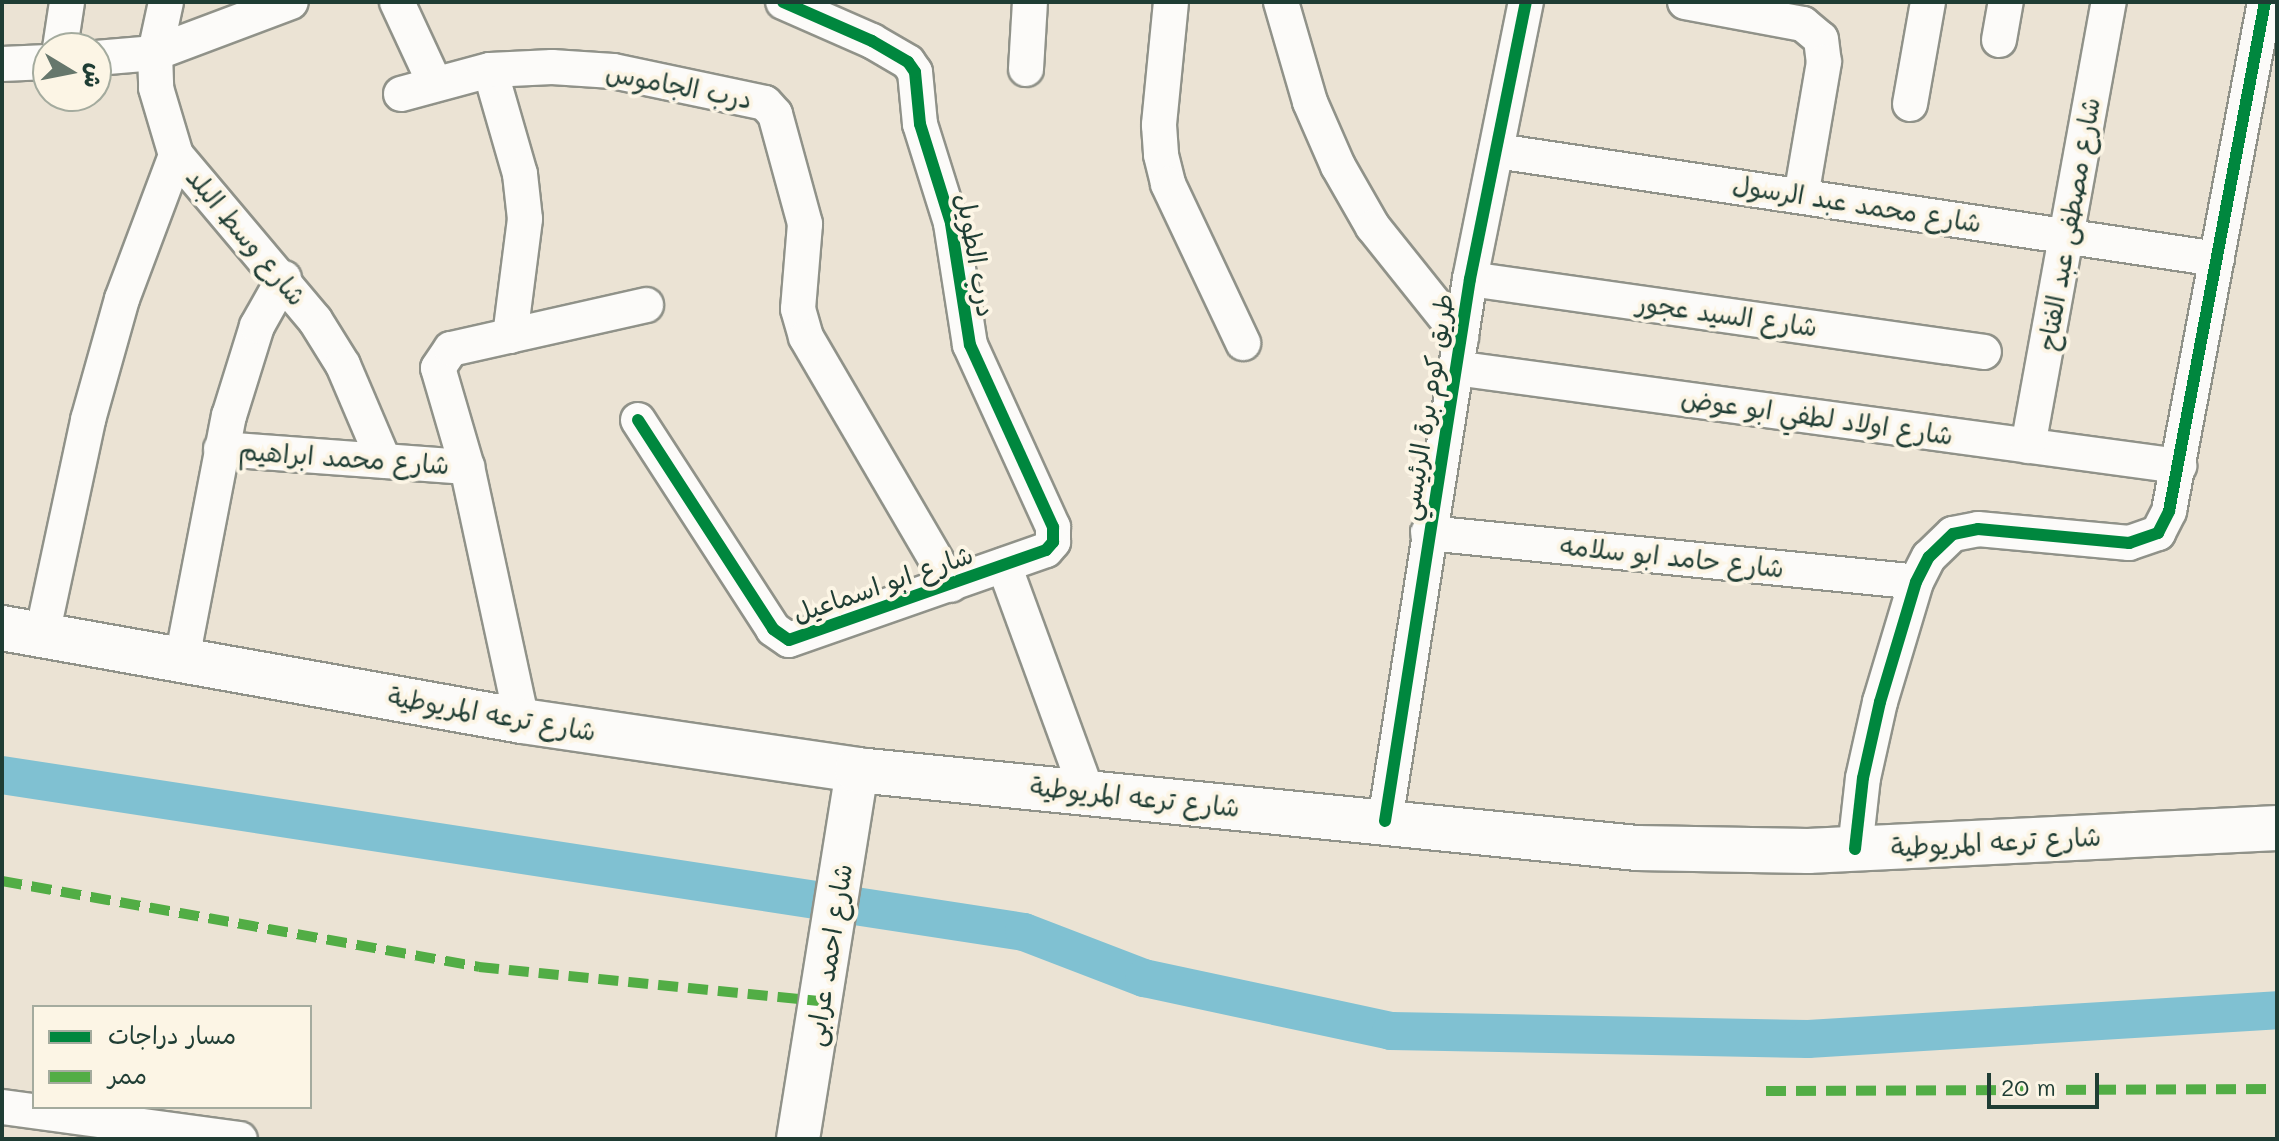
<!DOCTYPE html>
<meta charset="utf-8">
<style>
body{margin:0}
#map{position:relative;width:2279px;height:1141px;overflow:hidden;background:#ebe3d4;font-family:Mali,"Playpen Sans Arabic",sans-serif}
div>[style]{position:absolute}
.canal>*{height:38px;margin:-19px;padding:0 19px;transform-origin:19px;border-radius:19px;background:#80c1d2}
.roads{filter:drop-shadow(2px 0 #909289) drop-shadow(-2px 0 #909289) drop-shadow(0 2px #909289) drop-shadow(0 -2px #909289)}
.minor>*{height:34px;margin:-17px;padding:0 17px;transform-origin:17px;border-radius:17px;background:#fcfbf9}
.tertiary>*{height:42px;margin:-21px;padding:0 21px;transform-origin:21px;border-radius:21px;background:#fcfbf9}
.secondary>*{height:44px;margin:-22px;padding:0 22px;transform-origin:22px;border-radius:22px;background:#fcfbf9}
.quiet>*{height:10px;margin-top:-5px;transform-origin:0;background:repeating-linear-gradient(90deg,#52ad45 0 20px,transparent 0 30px)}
.cycleway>*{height:12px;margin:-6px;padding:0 6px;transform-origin:6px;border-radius:6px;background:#00873e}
span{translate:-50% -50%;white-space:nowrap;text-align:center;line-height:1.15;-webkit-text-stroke:8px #fcf5e5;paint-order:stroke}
.street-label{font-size:26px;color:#1f3d34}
.frame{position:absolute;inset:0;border:4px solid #1f3d34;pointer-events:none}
.legend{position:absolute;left:32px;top:1005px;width:280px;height:104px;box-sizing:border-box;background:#fcf5e5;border:2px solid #a4ab9e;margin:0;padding:10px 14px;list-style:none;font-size:24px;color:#1f3d34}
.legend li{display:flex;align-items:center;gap:16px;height:40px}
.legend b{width:40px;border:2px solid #a4ab9e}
.north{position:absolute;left:32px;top:32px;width:80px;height:80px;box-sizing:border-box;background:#fcf5e5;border:2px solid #a4ab9e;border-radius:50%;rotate:100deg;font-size:22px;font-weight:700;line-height:32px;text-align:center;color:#1f3d34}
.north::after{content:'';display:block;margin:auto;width:28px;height:36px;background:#66776c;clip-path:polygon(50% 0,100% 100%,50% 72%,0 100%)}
.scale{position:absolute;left:1987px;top:1073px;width:112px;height:36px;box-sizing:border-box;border:4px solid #1f3d34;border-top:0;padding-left:10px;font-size:24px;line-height:28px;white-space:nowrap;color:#1f3d34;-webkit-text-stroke:6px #fcf5e5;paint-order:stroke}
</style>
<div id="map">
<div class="canal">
<div style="left:2px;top:775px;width:1034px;rotate:8.73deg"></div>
<div style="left:1024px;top:932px;width:129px;rotate:21deg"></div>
<div style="left:1144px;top:978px;width:253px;rotate:12.1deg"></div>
<div style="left:1391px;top:1031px;width:417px;rotate:1.1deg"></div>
<div style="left:1808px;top:1039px;width:470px;rotate:-3.5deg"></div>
</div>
<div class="roads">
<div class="minor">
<div style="left:166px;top:2px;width:52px;rotate:102.2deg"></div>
<div style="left:155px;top:53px;width:35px;rotate:88deg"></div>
<div style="left:156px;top:88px;width:70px;rotate:73.4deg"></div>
<div style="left:176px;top:155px;width:216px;rotate:49.9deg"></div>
<div style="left:315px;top:320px;width:53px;rotate:58.1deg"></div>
<div style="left:343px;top:365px;width:104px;rotate:66.9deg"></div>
<div style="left:397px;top:2px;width:90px;rotate:65.1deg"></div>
<div style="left:1171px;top:2px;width:124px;rotate:95.6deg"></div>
<div style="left:1159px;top:125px;width:30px;rotate:86deg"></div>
<div style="left:1161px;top:155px;width:30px;rotate:76deg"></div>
<div style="left:1168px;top:184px;width:176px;rotate:64.7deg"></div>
<div style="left:1281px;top:2px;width:104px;rotate:73.8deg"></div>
<div style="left:1310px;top:102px;width:70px;rotate:66.4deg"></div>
<div style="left:1338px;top:166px;width:70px;rotate:60.2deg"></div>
<div style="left:1373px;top:227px;width:141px;rotate:51.3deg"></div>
<div style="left:1685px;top:2px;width:120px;rotate:10.6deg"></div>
<div style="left:1803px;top:24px;width:23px;rotate:40deg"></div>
<div style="left:1821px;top:39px;width:23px;rotate:83deg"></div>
<div style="left:1824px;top:62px;width:136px;rotate:99.7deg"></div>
<div style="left:1999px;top:40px;width:39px;rotate:-80deg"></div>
<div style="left:60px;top:48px;width:47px;rotate:-81.3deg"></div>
<div style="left:96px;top:58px;width:59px;rotate:-4.8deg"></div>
<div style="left:155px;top:53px;width:145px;rotate:-20.6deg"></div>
<div style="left:2px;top:64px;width:46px;rotate:-2.5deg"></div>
<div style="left:1026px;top:69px;width:67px;rotate:-86.6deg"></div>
<div style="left:490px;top:70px;width:108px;rotate:73.9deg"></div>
<div style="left:520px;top:174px;width:45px;rotate:83.7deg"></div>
<div style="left:525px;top:219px;width:118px;rotate:97.3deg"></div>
<div style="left:401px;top:94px;width:92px;rotate:-15.1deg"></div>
<div style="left:490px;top:70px;width:62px;rotate:-2.8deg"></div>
<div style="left:552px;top:67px;width:61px;rotate:3.8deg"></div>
<div style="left:613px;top:71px;width:155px;rotate:11.9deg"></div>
<div style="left:765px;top:103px;width:15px;rotate:48deg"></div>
<div style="left:775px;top:114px;width:114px;rotate:74.7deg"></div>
<div style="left:805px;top:224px;width:85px;rotate:94.7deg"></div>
<div style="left:798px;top:309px;width:29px;rotate:74deg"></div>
<div style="left:806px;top:337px;width:287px;rotate:59.7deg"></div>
<div style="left:1910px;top:104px;width:104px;rotate:-80deg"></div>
<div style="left:1497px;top:151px;width:728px;rotate:8.53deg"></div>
<div style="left:1470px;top:279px;width:519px;rotate:8.08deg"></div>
<div style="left:1455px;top:368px;width:731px;rotate:7.71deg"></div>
<div style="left:638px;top:420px;width:249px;rotate:57.1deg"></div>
<div style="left:773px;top:629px;width:19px;rotate:35deg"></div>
<div style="left:789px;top:640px;width:272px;rotate:-19.3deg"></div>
<div style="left:1046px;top:550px;width:11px;rotate:-49deg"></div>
<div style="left:1053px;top:542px;width:15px;rotate:-90deg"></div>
<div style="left:1053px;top:527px;width:200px;rotate:-114.5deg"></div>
<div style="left:970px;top:345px;width:123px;rotate:-98.9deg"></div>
<div style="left:951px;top:223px;width:104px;rotate:-107.4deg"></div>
<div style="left:920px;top:124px;width:52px;rotate:-95.5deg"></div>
<div style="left:915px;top:72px;width:12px;rotate:-125deg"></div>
<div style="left:908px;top:62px;width:42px;rotate:-149.7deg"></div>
<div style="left:872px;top:41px;width:97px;rotate:-156.3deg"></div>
<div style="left:2028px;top:446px;width:451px;rotate:-79.7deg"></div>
<div style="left:221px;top:449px;width:247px;rotate:4.2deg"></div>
<div style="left:1428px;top:533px;width:490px;rotate:5.7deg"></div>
<div style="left:1004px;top:565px;width:242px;rotate:69.9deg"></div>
<div style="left:42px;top:635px;width:220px;rotate:-77.9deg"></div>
<div style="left:88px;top:420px;width:126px;rotate:-74.3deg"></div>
<div style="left:122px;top:299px;width:154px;rotate:-69.4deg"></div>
<div style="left:182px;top:659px;width:248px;rotate:-79.1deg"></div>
<div style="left:229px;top:416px;width:94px;rotate:-72.7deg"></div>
<div style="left:257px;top:326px;width:55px;rotate:-60.6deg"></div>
<div style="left:522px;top:721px;width:260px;rotate:-102.2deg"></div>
<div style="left:467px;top:467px;width:103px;rotate:-106.3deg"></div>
<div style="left:438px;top:368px;width:23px;rotate:-56deg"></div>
<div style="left:451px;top:349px;width:200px;rotate:-12.7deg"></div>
<div style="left:1385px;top:821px;width:549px;rotate:-81.09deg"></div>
<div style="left:1470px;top:279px;width:283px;rotate:-78.6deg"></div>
<div style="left:1855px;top:849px;width:71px;rotate:-83.6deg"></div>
<div style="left:1863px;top:778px;width:78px;rotate:-77.4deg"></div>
<div style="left:1880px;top:702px;width:125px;rotate:-73.3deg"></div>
<div style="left:1916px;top:582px;width:28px;rotate:-63deg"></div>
<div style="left:1929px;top:557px;width:33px;rotate:-44deg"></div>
<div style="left:1953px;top:534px;width:25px;rotate:-11deg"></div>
<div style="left:1978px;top:529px;width:152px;rotate:5.3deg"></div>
<div style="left:2129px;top:543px;width:31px;rotate:-19deg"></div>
<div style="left:2158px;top:533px;width:25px;rotate:-63deg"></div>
<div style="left:2169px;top:511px;width:518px;rotate:-79.32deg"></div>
<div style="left:2px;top:1107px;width:240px;rotate:7.7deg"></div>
</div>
<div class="tertiary">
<div style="left:798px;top:1139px;width:374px;rotate:-80.9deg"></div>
</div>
<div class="secondary">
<div style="left:2px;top:628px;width:528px;rotate:10.14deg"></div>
<div style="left:522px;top:721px;width:339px;rotate:8.3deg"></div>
<div style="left:857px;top:770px;width:784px;rotate:5.71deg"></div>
<div style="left:1637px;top:848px;width:171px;rotate:1deg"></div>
<div style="left:1808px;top:851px;width:470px;rotate:-2.8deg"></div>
</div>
</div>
<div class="quiet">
<div style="left:2px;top:881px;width:485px;rotate:10.2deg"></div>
<div style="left:479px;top:967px;width:344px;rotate:5.7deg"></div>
<div style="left:1766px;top:1091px;width:511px;rotate:-0.22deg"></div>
</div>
<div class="cycleway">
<div style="left:638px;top:420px;width:249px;rotate:57.1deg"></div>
<div style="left:773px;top:629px;width:19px;rotate:35deg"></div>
<div style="left:789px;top:640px;width:272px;rotate:-19.3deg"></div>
<div style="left:1046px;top:550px;width:11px;rotate:-49deg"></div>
<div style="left:1053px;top:542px;width:15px;rotate:-90deg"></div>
<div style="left:1053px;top:527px;width:200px;rotate:-114.5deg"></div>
<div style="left:970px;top:345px;width:123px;rotate:-98.9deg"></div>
<div style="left:951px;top:223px;width:104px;rotate:-107.4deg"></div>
<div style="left:920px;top:124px;width:52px;rotate:-95.5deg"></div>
<div style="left:915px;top:72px;width:12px;rotate:-125deg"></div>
<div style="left:908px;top:62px;width:42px;rotate:-149.7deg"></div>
<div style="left:872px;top:41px;width:97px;rotate:-156.3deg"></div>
<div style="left:1385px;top:821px;width:549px;rotate:-81.09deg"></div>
<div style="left:1470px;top:279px;width:283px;rotate:-78.6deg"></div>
<div style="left:1855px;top:849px;width:71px;rotate:-83.6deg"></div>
<div style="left:1863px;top:778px;width:78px;rotate:-77.4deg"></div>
<div style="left:1880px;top:702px;width:125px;rotate:-73.3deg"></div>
<div style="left:1916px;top:582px;width:28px;rotate:-63deg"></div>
<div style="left:1929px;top:557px;width:33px;rotate:-44deg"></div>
<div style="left:1953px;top:534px;width:25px;rotate:-11deg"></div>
<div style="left:1978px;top:529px;width:152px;rotate:5.3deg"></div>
<div style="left:2129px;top:543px;width:31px;rotate:-19deg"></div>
<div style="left:2158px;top:533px;width:25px;rotate:-63deg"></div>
<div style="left:2169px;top:511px;width:518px;rotate:-79.32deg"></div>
</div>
<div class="street-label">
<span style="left:679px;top:86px;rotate:11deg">درب الجاموس</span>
<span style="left:1857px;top:204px;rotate:9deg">شارع محمد عبد الرسول</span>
<span style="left:2069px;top:224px;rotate:-80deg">شارع مصطفى عبد الفتاح</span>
<span style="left:246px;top:237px;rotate:50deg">شارع وسط البلد</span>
<span style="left:976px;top:255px;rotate:80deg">درب الطويل</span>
<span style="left:1727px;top:315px;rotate:8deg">شارع السيد عجور</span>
<span style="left:1427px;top:407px;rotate:-81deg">طريق كوم برة الرئيسي</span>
<span style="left:1817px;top:417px;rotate:8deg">شارع اولاد لطفي ابو عوض</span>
<span style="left:344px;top:458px;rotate:4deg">شارع محمد ابراهيم</span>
<span style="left:1672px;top:557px;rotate:6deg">شارع حامد ابو سلامه</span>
<span style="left:883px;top:584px;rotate:-19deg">شارع ابو اسماعيل</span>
<span style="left:492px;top:714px;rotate:10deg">شارع ترعه المريوطية</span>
<span style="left:1135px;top:797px;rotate:6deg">شارع ترعه المريوطية</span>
<span style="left:1996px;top:842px;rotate:-3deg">شارع ترعه المريوطية</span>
<span style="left:829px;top:955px;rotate:-81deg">شارع احمد عرابى</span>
</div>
<div class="frame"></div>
<ul class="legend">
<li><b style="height:10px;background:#00873e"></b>مسار دراجات</li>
<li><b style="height:10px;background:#52ad45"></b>ممر</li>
</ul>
<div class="north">ش</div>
<div class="scale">20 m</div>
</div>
